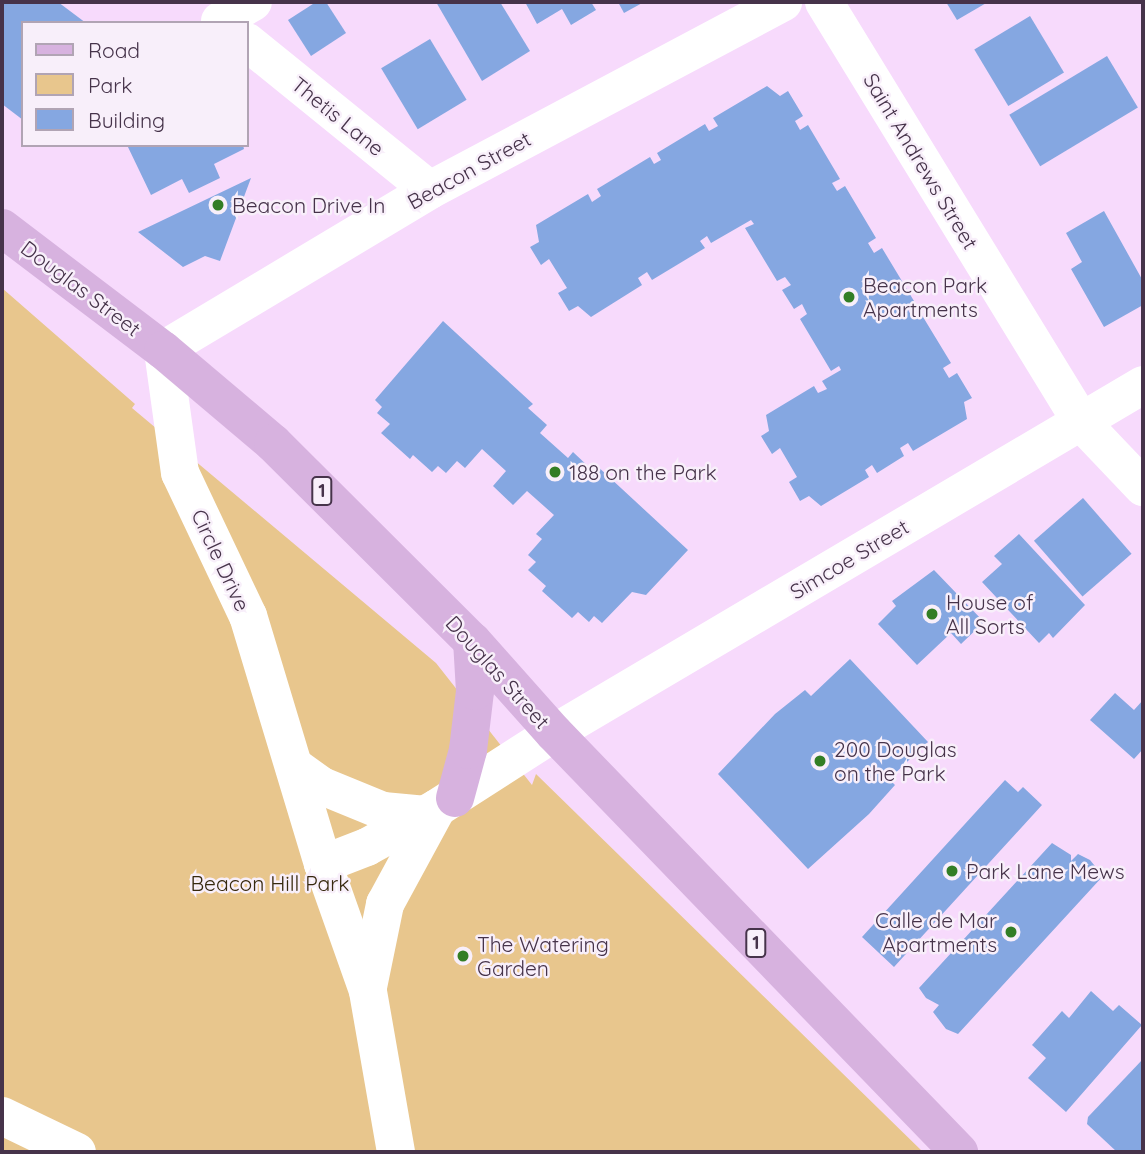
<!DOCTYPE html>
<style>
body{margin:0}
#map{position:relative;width:1145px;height:1154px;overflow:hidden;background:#f7dafc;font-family:Quicksand,sans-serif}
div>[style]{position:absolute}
.green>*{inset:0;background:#e8c68d}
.building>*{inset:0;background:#85a7e1;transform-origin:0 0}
.minor>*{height:38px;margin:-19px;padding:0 19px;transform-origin:19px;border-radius:19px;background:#fff}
.major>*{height:38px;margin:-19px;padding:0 19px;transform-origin:19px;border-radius:19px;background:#d7b2df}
.dots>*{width:19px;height:19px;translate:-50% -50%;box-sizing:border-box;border:4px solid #f8effa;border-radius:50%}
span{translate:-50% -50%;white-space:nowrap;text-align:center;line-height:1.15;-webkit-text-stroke:5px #f8effa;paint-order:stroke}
.shield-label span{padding:2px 5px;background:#f8effa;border:2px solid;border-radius:5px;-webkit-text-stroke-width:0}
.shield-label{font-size:19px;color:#46334a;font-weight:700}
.street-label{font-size:21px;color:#46334a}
.poi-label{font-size:21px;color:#46334a}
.left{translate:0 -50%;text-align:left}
.right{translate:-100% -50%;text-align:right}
.park-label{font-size:21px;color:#36280d}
.frame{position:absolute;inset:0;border:4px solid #46334a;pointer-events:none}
.legend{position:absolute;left:21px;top:21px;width:228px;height:126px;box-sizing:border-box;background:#f8effa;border:2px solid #b1a4b4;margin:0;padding:9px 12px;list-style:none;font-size:21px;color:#46334a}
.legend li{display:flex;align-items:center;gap:14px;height:35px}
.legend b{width:35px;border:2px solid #b1a4b4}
</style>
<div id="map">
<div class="green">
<div style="clip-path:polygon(2px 288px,135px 404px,132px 408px,436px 663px,532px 785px,536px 774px,923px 1152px,2px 1152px)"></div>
</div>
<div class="building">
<div style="clip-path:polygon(2px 2px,58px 2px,86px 23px,23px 23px,23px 120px,2px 104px)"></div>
<div style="clip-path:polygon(316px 2px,326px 2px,346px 33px,311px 56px,288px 20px)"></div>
<div style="clip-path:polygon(436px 2px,500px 2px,530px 51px,482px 81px)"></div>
<div style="clip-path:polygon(525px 2px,591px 2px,596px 10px,571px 25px,562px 9px,537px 24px)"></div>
<div style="clip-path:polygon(618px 2px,644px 2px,624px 13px)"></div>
<div style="clip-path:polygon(946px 2px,988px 2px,957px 20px)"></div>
<div style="left:1030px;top:16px;width:66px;height:65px;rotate:59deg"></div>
<div style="left:430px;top:39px;width:71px;height:57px;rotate:59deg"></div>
<div style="left:1107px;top:56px;width:60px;height:114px;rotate:59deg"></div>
<div style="clip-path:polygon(767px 86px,780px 96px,788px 91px,803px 116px,795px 121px,800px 130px,808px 125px,840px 179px,832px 183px,837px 191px,845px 186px,876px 238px,868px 243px,874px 253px,882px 248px,914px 301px,906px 306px,912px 317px,920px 312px,951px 363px,943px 368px,949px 378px,957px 373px,972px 398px,964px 402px,967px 419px,913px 451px,908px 443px,900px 448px,904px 456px,877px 473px,872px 465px,865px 470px,869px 477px,821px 506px,809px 496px,800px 501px,789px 482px,797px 477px,780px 448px,772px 454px,761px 436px,769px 431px,766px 415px,814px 386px,818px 393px,827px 389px,822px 381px,841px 370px,839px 366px,831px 371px,800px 319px,807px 314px,802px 304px,794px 309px,782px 290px,791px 285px,785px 277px,777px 281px,745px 228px,754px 224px,751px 220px,711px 243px,707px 236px,700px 241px,705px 248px,652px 280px,647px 272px,638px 278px,642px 285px,591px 317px,578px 306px,569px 311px,558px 293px,567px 288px,549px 259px,541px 265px,530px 247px,539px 242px,536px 225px,588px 194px,592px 202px,601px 196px,597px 189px,650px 157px,654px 164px,661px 160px,657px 153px,705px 124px,709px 131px,718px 126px,713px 118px)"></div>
<div style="clip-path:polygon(127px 145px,243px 145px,244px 149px,214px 164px,220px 178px,189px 193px,182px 179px,151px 195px)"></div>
<div style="clip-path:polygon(251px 178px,220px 261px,205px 256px,183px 267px,138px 232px)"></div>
<div style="clip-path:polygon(1104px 211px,1143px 281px,1143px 305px,1104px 327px,1071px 269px,1082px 262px,1066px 233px)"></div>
<div style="clip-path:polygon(443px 321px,533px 404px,528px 408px,547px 425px,540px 433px,568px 458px,573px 452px,591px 469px,595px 464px,688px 550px,646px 595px,632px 592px,602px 623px,594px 616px,589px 622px,578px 612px,572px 618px,542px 591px,546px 586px,528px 570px,536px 562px,528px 555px,542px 539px,536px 534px,554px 515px,527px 491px,513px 505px,493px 486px,506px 471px,482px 449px,465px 468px,457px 461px,446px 473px,438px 466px,432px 472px,413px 455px,410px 459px,381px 433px,390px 424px,377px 413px,382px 407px,375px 400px)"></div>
<div style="left:1083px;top:498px;width:74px;height:65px;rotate:49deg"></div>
<div style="clip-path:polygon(1019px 534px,1085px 605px,1053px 638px,1049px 633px,1039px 643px,982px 582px,1002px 564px,994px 556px)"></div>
<div style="clip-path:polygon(934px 570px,984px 622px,961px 644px,951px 633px,917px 665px,878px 624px,896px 606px,892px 601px)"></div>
<div style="clip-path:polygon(850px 659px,928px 742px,889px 779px,895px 785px,869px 814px,808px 869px,718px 774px,775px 714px,805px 690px,811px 696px)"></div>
<div style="clip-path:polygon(1115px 693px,1134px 710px,1143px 700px,1143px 749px,1134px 759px,1090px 720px)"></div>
<div style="clip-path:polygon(1005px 780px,1018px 792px,1023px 787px,1042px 805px,894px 967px,862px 937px)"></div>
<div style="clip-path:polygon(1052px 843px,1071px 855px,1071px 861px,1078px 854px,1090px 860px,1103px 876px,958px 1034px,946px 1029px,933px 1012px,939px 1005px,926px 998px,919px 988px)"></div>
<div style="clip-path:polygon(1091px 991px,1113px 1011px,1119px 1005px,1142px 1025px,1066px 1112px,1028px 1078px,1046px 1058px,1032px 1045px,1062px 1011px,1069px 1018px)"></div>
<div style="clip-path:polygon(1143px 1059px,1143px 1152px,1117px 1152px,1087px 1124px,1088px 1117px)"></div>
</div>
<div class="minor">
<div style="left:824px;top:2px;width:492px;rotate:58.5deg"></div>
<div style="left:1081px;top:422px;width:90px;rotate:46.4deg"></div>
<div style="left:220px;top:21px;width:38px;rotate:-30deg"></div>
<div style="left:247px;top:42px;width:235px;rotate:39deg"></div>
<div style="left:294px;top:766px;width:34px;rotate:36deg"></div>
<div style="left:322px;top:786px;width:66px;rotate:22.3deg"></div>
<div style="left:383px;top:811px;width:43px;rotate:5.3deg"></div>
<div style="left:323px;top:864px;width:47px;rotate:-21.1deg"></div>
<div style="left:367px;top:847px;width:80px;rotate:-29.1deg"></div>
<div style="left:437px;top:808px;width:139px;rotate:-32.7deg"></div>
<div style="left:554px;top:733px;width:684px;rotate:-30.58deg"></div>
<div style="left:368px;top:987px;width:85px;rotate:-78.4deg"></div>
<div style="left:385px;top:904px;width:107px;rotate:-61.5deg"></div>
<div style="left:2px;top:1116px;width:83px;rotate:25.6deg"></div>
<div style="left:396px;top:1152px;width:163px;rotate:-99.9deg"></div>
<div style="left:368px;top:991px;width:135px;rotate:-109.5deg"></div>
<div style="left:323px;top:864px;width:259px;rotate:-106.8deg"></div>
<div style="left:248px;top:616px;width:158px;rotate:-115.4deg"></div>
<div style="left:180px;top:473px;width:124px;rotate:-97.9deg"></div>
<div style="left:163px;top:350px;width:311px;rotate:-30.9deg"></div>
<div style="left:430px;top:190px;width:400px;rotate:-28deg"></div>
</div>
<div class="major">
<div style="left:2px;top:228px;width:202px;rotate:37.2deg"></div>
<div style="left:163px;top:350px;width:144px;rotate:40.2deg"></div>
<div style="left:273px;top:443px;width:281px;rotate:44.9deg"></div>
<div style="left:472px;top:641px;width:123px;rotate:48.3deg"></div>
<div style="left:554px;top:733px;width:583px;rotate:45.97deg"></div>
<div style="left:455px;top:798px;width:50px;rotate:-74.8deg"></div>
<div style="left:468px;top:750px;width:59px;rotate:-83.2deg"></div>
<div style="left:475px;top:691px;width:50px;rotate:-93.4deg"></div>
</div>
<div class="dots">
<div style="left:218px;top:205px;background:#337e25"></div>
<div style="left:849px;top:297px;background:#337e25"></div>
<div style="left:555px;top:472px;background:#337e25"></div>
<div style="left:932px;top:614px;background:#337e25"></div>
<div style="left:820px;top:761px;background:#337e25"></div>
<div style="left:952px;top:871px;background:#337e25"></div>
<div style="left:1011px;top:932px;background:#337e25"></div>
<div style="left:463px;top:956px;background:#337e25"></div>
</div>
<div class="shield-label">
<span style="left:322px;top:491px">1</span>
<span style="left:756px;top:943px">1</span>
</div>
<div class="street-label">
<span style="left:338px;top:116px;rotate:39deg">Thetis Lane</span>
<span style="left:921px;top:161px;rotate:59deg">Saint Andrews Street</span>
<span style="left:469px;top:170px;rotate:-29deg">Beacon Street</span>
<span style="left:81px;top:288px;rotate:37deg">Douglas Street</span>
<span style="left:849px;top:559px;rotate:-31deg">Simcoe Street</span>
<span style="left:221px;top:560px;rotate:65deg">Circle Drive</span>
<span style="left:498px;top:672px;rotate:48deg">Douglas Street</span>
</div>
<div class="poi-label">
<span class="left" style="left:232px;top:205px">Beacon Drive In</span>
<span class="left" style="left:863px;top:297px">Beacon Park<br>Apartments</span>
<span class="left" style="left:569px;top:472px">188 on the Park</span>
<span class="left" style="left:946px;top:614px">House of<br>All Sorts</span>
<span class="left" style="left:834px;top:761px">200 Douglas<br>on the Park</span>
<span class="left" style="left:966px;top:871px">Park Lane Mews</span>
<span class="right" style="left:997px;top:932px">Calle de Mar<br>Apartments</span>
<span class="left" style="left:477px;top:956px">The Watering<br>Garden</span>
</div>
<div class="park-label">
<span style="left:270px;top:883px">Beacon Hill Park</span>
</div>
<div class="frame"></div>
<ul class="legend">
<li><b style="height:9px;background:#d7b2df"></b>Road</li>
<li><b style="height:19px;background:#e8c68d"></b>Park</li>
<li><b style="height:19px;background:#85a7e1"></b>Building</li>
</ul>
</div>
